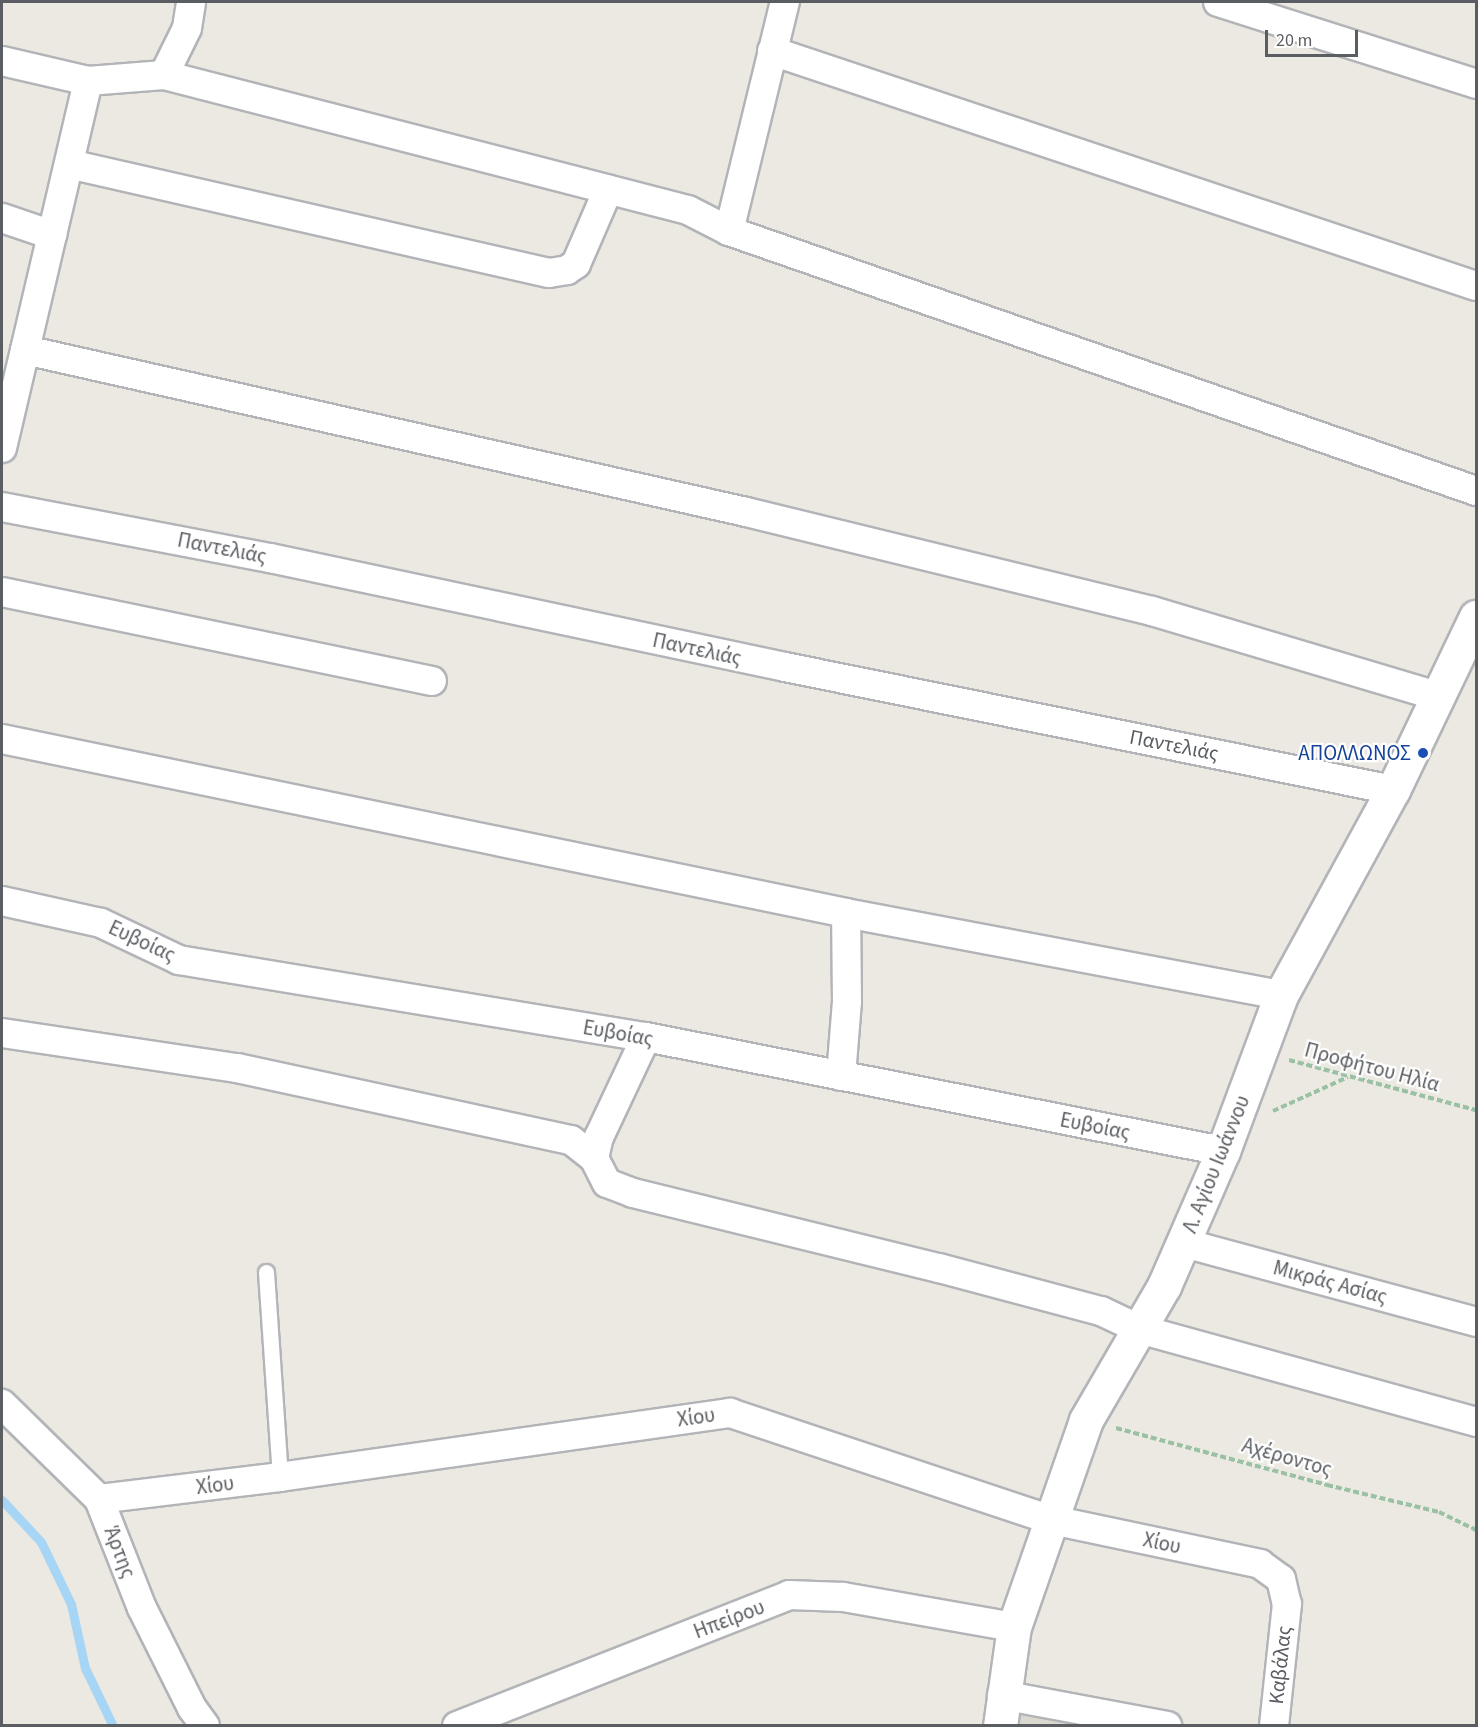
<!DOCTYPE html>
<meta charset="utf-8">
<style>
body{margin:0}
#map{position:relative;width:1478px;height:1727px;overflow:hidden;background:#ebe9e1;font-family:"Source Sans 3",sans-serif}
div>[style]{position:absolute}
.education>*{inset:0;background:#dbd8d0}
.stream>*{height:9px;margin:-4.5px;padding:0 4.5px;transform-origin:4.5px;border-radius:4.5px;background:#a6d5f6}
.path>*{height:4px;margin-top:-2px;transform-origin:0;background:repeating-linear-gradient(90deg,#9ac1a4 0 6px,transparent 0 9px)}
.roads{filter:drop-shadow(2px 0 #b2b4b8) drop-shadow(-2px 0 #b2b4b8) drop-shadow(0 2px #b2b4b8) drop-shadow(0 -2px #b2b4b8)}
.service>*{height:15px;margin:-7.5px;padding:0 7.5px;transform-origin:7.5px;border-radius:7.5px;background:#fff}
.minor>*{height:28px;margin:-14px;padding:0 14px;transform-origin:14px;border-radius:14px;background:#fff}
.tertiary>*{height:33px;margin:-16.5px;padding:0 16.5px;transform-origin:16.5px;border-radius:16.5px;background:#fff}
.dots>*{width:16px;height:16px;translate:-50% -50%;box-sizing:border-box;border:3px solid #fff;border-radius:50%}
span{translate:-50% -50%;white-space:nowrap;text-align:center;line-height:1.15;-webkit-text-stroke:4.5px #fff;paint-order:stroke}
.street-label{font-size:21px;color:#5a5d61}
.transit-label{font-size:21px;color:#164399}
.right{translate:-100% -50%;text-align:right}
.frame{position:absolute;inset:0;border:3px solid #5a5d61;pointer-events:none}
.scale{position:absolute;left:1265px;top:30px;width:93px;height:27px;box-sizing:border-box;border:3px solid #5a5d61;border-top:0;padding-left:8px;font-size:18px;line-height:21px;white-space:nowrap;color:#5a5d61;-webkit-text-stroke:4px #fff;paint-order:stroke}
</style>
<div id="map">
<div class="education">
<div style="clip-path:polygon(1002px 1695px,1148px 1726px,1002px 1726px)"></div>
</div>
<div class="stream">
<div style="left:2px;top:1500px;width:57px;rotate:47.1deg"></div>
<div style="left:41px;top:1542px;width:69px;rotate:64.2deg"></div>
<div style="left:71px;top:1604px;width:66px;rotate:77.7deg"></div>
<div style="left:85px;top:1668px;width:64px;rotate:64.2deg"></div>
</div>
<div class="path">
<div style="left:1289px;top:1060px;width:194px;rotate:15deg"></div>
<div style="left:1273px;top:1111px;width:82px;rotate:-24.4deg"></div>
<div style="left:1116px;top:1428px;width:219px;rotate:15.1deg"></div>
<div style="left:1327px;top:1485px;width:115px;rotate:13.6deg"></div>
<div style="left:1439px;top:1512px;width:41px;rotate:25.9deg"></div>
</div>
<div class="roads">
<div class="service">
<div style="left:266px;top:1272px;width:205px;rotate:86.1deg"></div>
</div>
<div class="minor">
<div style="left:1218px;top:2px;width:271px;rotate:17.6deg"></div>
<div style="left:772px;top:51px;width:742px;rotate:18.46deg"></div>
<div style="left:2px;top:61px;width:88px;rotate:13.1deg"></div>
<div style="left:88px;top:81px;width:76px;rotate:-4.5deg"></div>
<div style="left:164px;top:75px;width:541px;rotate:14.45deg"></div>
<div style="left:688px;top:210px;width:46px;rotate:27.1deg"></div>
<div style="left:729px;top:231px;width:791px;rotate:19.19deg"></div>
<div style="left:164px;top:75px;width:52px;rotate:-63.9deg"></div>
<div style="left:187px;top:28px;width:26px;rotate:-81deg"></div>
<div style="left:69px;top:164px;width:492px;rotate:12.8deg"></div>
<div style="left:549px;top:273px;width:18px;rotate:-9deg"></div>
<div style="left:567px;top:270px;width:11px;rotate:-34deg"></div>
<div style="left:576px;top:264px;width:81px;rotate:-66.6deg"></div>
<div style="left:2px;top:218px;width:53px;rotate:18.8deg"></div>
<div style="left:729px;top:231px;width:236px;rotate:-76.3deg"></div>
<div style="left:25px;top:350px;width:739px;rotate:12.66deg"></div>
<div style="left:746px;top:512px;width:418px;rotate:13.7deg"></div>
<div style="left:1152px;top:611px;width:298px;rotate:16.6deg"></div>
<div style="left:2px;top:448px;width:377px;rotate:-76.8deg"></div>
<div style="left:2px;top:507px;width:273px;rotate:10.8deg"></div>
<div style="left:270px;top:558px;width:526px;rotate:11.95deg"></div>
<div style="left:785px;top:667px;width:620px;rotate:11.44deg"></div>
<div style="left:2px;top:592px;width:439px;rotate:11.7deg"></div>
<div style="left:2px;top:739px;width:862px;rotate:11.65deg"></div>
<div style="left:846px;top:913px;width:443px;rotate:10.7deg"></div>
<div style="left:2px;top:901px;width:101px;rotate:12.5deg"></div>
<div style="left:101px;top:923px;width:86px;rotate:25.4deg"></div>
<div style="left:179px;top:960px;width:473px;rotate:9.4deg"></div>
<div style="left:646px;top:1037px;width:588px;rotate:11.18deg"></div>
<div style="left:2px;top:1033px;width:238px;rotate:8.5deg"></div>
<div style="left:237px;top:1068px;width:342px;rotate:12.2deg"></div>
<div style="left:571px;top:1140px;width:29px;rotate:38deg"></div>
<div style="left:594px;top:1158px;width:28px;rotate:63deg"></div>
<div style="left:607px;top:1183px;width:28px;rotate:21deg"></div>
<div style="left:633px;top:1193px;width:315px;rotate:13.8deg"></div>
<div style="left:939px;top:1268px;width:168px;rotate:14.9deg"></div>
<div style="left:1101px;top:1311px;width:42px;rotate:25.3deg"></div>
<div style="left:1139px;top:1329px;width:350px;rotate:15.4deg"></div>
<div style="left:841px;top:1076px;width:74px;rotate:-85.4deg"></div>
<div style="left:847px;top:1002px;width:89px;rotate:-90.6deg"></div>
<div style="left:594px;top:1158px;width:22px;rotate:-77deg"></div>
<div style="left:599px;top:1137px;width:110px;rotate:-64.8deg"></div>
<div style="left:1184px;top:1243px;width:302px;rotate:15.1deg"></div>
<div style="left:2px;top:1404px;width:136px;rotate:44.4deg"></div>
<div style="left:99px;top:1499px;width:117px;rotate:68.5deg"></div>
<div style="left:142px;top:1608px;width:112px;rotate:63.4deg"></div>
<div style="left:192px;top:1708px;width:22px;rotate:54deg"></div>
<div style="left:99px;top:1499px;width:182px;rotate:-6.9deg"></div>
<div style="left:280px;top:1477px;width:455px;rotate:-8.1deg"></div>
<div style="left:730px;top:1413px;width:339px;rotate:18.4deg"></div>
<div style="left:1052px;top:1520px;width:213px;rotate:11.9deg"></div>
<div style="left:1260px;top:1564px;width:26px;rotate:36deg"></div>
<div style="left:1281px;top:1579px;width:26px;rotate:77deg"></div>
<div style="left:1287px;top:1604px;width:123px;rotate:96.1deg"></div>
<div style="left:1002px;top:1695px;width:168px;rotate:10.6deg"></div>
<div style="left:457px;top:1726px;width:357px;rotate:-21.5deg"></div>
<div style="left:789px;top:1595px;width:54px;rotate:2.1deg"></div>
<div style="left:843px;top:1597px;width:174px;rotate:10deg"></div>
</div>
<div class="tertiary">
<div style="left:1000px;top:1726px;width:100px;rotate:-82deg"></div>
<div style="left:1014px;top:1627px;width:219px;rotate:-70.8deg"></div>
<div style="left:1086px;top:1420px;width:155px;rotate:-59.8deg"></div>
<div style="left:1164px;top:1286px;width:147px;rotate:-66.4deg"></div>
<div style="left:1223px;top:1151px;width:166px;rotate:-69.6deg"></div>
<div style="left:1281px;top:995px;width:234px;rotate:-61.4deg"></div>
<div style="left:1393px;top:790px;width:192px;rotate:-64.4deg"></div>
</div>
</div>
<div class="dots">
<div style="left:1423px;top:753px;background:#1a4fb4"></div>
</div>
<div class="street-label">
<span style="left:222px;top:548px;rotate:11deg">Παντελιάς</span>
<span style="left:697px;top:649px;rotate:12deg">Παντελιάς</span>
<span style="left:1174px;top:745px;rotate:11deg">Παντελιάς</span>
<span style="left:142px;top:941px;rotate:25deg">Ευβοίας</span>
<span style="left:618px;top:1033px;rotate:10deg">Ευβοίας</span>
<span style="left:1372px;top:1067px;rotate:15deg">Προφήτου Ηλία</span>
<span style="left:1095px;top:1126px;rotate:11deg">Ευβοίας</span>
<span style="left:1216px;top:1164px;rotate:-68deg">Λ. Αγίου Ιωάννου</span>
<span style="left:1330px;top:1282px;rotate:15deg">Μικράς Ασίας</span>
<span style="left:696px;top:1417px;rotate:-8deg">Χίου</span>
<span style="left:1287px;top:1457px;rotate:16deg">Αχέροντος</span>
<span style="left:215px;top:1485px;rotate:-7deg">Χίου</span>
<span style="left:1162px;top:1543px;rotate:12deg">Χίου</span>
<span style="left:120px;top:1552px;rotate:69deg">Άρτης</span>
<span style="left:729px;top:1619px;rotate:-21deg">Ηπείρου</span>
<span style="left:1280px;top:1665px;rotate:-84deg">Καβάλας</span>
</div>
<div class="transit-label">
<span class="right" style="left:1411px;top:753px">ΑΠΟΛΛΩΝΟΣ</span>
</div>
<div class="frame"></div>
<div class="scale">20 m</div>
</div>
